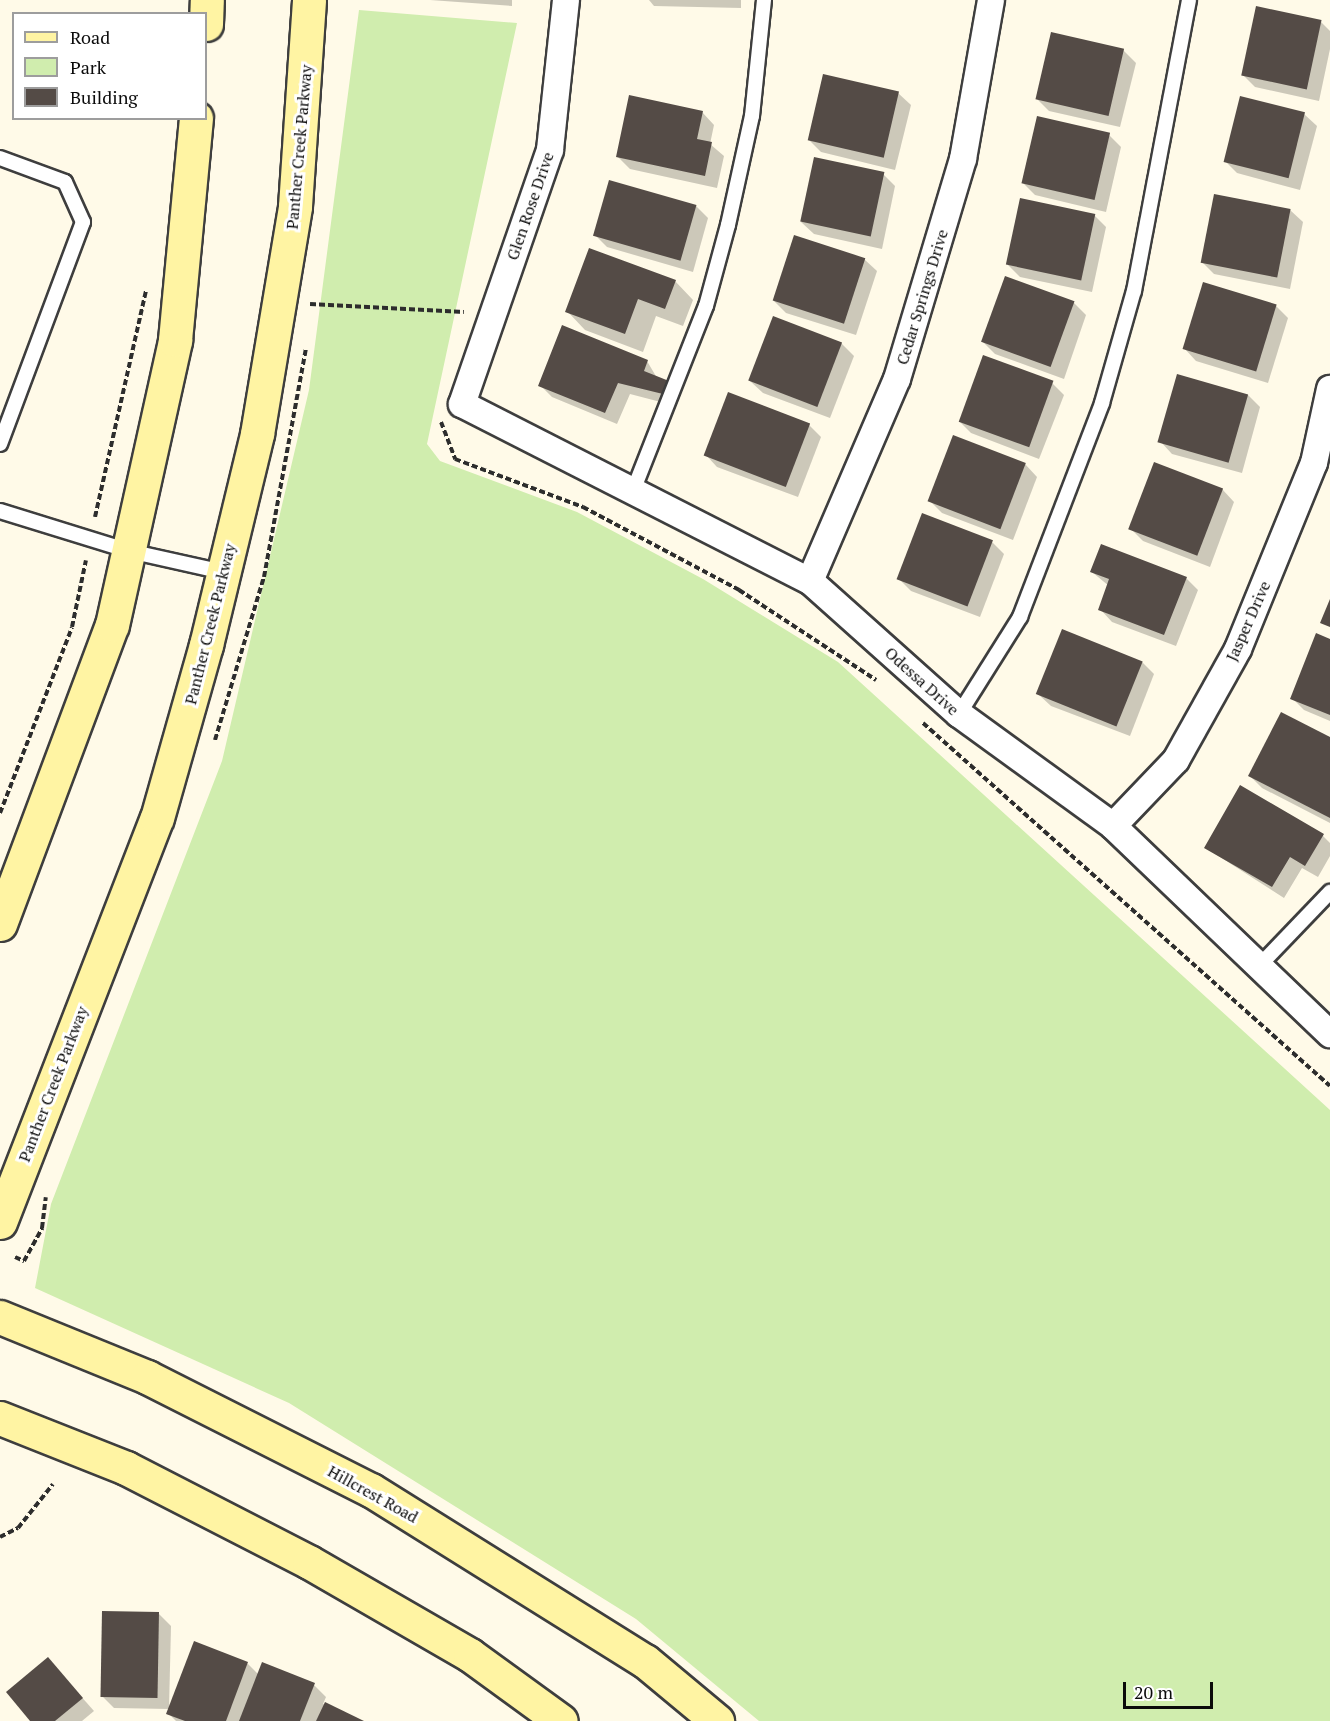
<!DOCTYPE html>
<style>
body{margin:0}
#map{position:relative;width:1330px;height:1721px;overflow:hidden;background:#fffae8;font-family:"PT Serif",serif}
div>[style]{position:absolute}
.green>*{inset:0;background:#d0edae}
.shadow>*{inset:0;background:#0003}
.building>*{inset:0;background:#544b46;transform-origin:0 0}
.path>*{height:4px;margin-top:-2px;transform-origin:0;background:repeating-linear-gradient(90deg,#2d2d2d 0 6px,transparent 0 9px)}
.roads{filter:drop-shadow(2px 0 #3e3e3e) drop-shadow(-2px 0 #3e3e3e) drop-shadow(0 2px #3e3e3e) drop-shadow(0 -2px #3e3e3e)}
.lane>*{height:14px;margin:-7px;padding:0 7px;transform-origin:7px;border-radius:7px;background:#fff}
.street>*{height:26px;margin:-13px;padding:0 13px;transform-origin:13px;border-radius:13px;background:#fff}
.secondary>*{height:33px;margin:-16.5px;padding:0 16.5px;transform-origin:16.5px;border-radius:16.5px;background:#fff4a3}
span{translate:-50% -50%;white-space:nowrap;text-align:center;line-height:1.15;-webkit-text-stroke:6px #fff;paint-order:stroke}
.street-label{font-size:16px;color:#0b0b0b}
.legend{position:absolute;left:12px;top:12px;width:195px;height:108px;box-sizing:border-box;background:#fff;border:2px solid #9d9d9d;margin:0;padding:8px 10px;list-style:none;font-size:18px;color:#0b0b0b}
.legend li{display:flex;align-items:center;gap:12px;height:30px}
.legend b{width:30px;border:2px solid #9d9d9d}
.scale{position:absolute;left:1123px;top:1682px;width:90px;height:27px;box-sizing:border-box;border:3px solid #0b0b0b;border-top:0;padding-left:8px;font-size:18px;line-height:21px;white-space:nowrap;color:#0b0b0b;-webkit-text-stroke:4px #fff;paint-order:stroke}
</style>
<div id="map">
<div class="green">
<div style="clip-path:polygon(359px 10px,517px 23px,427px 444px,440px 461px,577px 512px,703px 579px,838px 662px,1330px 1110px,1330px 1721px,759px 1721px,636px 1619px,289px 1403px,35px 1288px,51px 1204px,222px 761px,309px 390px)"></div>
</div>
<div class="shadow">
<div style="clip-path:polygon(430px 0,512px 0,512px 6px)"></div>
<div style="clip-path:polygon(649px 0,741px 0,741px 8px,654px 6px)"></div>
<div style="clip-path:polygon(1321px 22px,1330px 31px,1330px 49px,1319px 101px,1255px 87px,1243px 75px)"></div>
<div style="clip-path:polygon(1123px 50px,1136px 63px,1120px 127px,1049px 111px,1036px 98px)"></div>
<div style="clip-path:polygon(898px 93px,911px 105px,895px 170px,821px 152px,809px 140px)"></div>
<div style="clip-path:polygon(702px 112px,714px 125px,710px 144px,724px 156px,717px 188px,630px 169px,618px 157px)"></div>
<div style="clip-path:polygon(1304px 114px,1317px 126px,1300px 190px,1237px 173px,1225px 161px)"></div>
<div style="clip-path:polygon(1109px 135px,1121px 147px,1106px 212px,1035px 195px,1023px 183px)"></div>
<div style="clip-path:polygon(883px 174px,895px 186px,882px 249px,814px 234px,801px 222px)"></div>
<div style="clip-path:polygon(696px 206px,708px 218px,693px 272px,607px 247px,595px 235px)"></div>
<div style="clip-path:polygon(1290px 210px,1303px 222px,1290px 289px,1214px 274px,1202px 262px)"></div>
<div style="clip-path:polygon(1094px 215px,1106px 227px,1092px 292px,1020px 277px,1008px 265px)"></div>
<div style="clip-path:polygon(864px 259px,877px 271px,856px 335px,786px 313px,774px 301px)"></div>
<div style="clip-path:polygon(1005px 278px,1074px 303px,1086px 315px,1064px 379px,995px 354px,983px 342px)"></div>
<div style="clip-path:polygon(675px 281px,693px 300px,683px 326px,656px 316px,643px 352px,585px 330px,567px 311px)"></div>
<div style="clip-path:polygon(1276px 306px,1288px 318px,1268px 383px,1196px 361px,1184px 348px)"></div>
<div style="clip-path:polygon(774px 318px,842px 344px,854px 356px,830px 418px,763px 393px,750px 381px)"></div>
<div style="clip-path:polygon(647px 361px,657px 378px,680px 394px,676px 406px,630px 394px,617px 424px,552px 397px,540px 385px)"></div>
<div style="clip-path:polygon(1052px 383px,1064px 395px,1039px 459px,971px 433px,959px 421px)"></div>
<div style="clip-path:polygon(1248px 395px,1260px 407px,1242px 473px,1172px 454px,1160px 441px)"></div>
<div style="clip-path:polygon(809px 425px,821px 437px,798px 497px,717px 467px,705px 454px)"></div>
<div style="clip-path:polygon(1025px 464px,1037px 477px,1013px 540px,942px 513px,930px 501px)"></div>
<div style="clip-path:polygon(1222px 489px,1234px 502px,1210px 567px,1143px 541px,1131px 529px)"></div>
<div style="clip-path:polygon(992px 542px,1004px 554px,980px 617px,911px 591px,899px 579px)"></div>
<div style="clip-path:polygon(1092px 572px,1186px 578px,1198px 590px,1176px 646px,1112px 622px,1100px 609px,1109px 586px)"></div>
<div style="clip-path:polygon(1330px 640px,1330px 721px,1304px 710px,1292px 698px)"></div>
<div style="clip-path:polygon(1142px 662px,1154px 674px,1130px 736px,1051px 706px,1038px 694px)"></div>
<div style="clip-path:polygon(1330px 739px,1330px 823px,1262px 788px,1250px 776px)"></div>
<div style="clip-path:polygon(1323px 836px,1330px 843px,1330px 856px,1318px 877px,1302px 868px,1284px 898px,1206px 848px)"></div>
<div style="clip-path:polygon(159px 1614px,171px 1626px,169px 1709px,114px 1708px,102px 1696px)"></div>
<div style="clip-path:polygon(195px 1643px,248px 1664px,259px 1675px,314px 1685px,326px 1697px,323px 1704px,361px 1721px,176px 1721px,168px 1713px)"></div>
<div style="clip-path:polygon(48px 1659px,94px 1711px,82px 1721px,32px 1721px)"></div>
</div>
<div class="building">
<div style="left:1256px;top:6px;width:67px;height:71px;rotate:12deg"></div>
<div style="left:1051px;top:32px;width:75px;height:69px;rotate:13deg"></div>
<div style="left:823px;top:74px;width:78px;height:68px;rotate:13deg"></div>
<div style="clip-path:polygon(629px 95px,703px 111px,697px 139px,712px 142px,705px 176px,616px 157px)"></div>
<div style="left:1240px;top:96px;width:67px;height:68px;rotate:14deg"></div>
<div style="left:1037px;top:116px;width:75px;height:69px;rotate:13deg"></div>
<div style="left:814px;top:157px;width:72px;height:66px;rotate:12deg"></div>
<div style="left:609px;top:180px;width:91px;height:58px;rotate:16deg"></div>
<div style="left:1214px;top:194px;width:78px;height:70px;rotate:11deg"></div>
<div style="left:1020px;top:198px;width:77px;height:68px;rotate:12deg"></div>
<div style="left:794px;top:235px;width:75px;height:69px;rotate:18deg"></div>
<div style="clip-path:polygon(589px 248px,676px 280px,665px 309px,638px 299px,625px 334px,565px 312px)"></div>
<div style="left:1005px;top:276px;width:74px;height:70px;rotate:20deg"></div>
<div style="left:1203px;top:282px;width:77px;height:70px;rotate:17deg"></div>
<div style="left:773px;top:316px;width:74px;height:69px;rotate:21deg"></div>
<div style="clip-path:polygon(562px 325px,648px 360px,644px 371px,669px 381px,663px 394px,618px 383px,605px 413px,538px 386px)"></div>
<div style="left:983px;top:355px;width:75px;height:71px;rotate:20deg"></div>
<div style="left:1177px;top:374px;width:74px;height:71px;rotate:16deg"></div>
<div style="left:728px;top:392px;width:88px;height:68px;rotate:21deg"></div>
<div style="left:953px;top:435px;width:78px;height:71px;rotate:21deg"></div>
<div style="left:1154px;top:462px;width:74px;height:72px;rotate:21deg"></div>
<div style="left:922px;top:513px;width:76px;height:71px;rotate:21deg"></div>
<div style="clip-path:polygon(1101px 544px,1187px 577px,1164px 635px,1098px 610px,1109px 579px,1090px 572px)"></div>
<div style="clip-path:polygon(1330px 599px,1330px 627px,1320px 623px)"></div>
<div style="left:1062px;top:629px;width:87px;height:70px;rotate:22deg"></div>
<div style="clip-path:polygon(1316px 633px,1330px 639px,1330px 715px,1290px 699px)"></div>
<div style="clip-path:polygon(1281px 712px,1330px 737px,1330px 818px,1248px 776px)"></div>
<div style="clip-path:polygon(1240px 785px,1324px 834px,1305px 866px,1290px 857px,1272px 887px,1204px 848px)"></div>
<div style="left:102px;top:1611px;width:57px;height:86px;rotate:1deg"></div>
<div style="clip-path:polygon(194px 1641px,248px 1662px,226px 1721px,185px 1721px,166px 1714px)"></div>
<div style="clip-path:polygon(48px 1657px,83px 1698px,55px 1721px,30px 1721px,6px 1692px)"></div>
<div style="clip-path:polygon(262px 1662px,315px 1683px,300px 1721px,239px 1721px)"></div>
<div style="clip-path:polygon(325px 1702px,364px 1721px,316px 1721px)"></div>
</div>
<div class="path">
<div style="left:310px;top:304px;width:154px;rotate:3deg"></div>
<div style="left:441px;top:422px;width:40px;rotate:69deg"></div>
<div style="left:455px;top:459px;width:137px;rotate:20.6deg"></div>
<div style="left:583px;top:507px;width:177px;rotate:28deg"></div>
<div style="left:739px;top:590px;width:164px;rotate:33.3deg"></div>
<div style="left:95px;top:517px;width:232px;rotate:-77.3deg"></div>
<div style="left:923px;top:723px;width:545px;rotate:41.73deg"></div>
<div style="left:215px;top:740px;width:170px;rotate:-73.3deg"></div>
<div style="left:264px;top:577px;width:233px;rotate:-79.6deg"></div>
<div style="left:0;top:813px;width:199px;rotate:-68.8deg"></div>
<div style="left:72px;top:627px;width:68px;rotate:-78.2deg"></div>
<div style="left:15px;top:1257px;width:10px;rotate:24deg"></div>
<div style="left:24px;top:1261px;width:38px;rotate:-61deg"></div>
<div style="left:42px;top:1228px;width:31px;rotate:-83deg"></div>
<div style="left:0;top:1537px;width:20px;rotate:-27deg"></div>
<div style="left:18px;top:1528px;width:56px;rotate:-51.5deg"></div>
</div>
<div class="roads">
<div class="lane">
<div style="left:0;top:158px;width:69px;rotate:20.3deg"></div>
<div style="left:65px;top:182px;width:44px;rotate:65.8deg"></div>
<div style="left:83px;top:222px;width:237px;rotate:110.5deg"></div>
<div style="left:633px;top:491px;width:199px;rotate:-68.5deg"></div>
<div style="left:706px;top:306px;width:84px;rotate:-74.8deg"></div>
<div style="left:728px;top:225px;width:112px;rotate:-77.6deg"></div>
<div style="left:752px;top:116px;width:117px;rotate:-84.1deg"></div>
<div style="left:0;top:511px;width:135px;rotate:17.2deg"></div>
<div style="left:129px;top:551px;width:96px;rotate:12.6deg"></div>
<div style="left:959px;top:714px;width:115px;rotate:-57.8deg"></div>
<div style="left:1020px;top:617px;width:229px;rotate:-69deg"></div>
<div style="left:1102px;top:403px;width:116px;rotate:-74.1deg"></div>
<div style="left:1134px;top:291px;width:296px;rotate:-79.3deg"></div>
<div style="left:1259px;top:966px;width:103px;rotate:-46.2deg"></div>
</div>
<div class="street">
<div style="left:566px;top:0;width:151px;rotate:96.1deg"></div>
<div style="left:550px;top:150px;width:269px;rotate:109.1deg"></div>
<div style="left:462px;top:404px;width:390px;rotate:27deg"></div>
<div style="left:810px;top:581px;width:200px;rotate:41.8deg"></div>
<div style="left:959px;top:714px;width:190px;rotate:36deg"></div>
<div style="left:1113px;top:826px;width:301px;rotate:43.8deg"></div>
<div style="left:810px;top:581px;width:220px;rotate:-66.7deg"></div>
<div style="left:897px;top:379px;width:230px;rotate:-73.3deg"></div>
<div style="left:963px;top:159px;width:161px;rotate:-80deg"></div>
<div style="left:1113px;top:826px;width:91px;rotate:-46.3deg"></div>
<div style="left:1176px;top:760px;width:127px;rotate:-60.8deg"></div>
<div style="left:1238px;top:649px;width:201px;rotate:-67.8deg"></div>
<div style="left:1314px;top:463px;width:76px;rotate:-77.8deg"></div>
</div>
<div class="secondary">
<div style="left:206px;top:24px;width:24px;rotate:-88deg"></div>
<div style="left:0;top:924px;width:319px;rotate:-69.5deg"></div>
<div style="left:112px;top:625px;width:292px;rotate:-77.5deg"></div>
<div style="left:175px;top:340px;width:223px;rotate:-84.6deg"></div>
<div style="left:0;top:1222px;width:433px;rotate:-68.8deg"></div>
<div style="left:157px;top:818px;width:180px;rotate:-74.2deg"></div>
<div style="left:206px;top:645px;width:217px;rotate:-76.4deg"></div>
<div style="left:257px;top:434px;width:231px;rotate:-80.5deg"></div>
<div style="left:295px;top:206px;width:206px;rotate:-86.1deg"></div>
<div style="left:0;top:1317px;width:159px;rotate:22.2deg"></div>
<div style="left:147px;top:1377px;width:251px;rotate:26.8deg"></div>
<div style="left:371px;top:1490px;width:323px;rotate:32deg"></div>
<div style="left:645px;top:1661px;width:94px;rotate:39.8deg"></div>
<div style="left:0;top:1418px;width:136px;rotate:21.6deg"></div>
<div style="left:126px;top:1468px;width:206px;rotate:27.2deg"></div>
<div style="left:309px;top:1562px;width:186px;rotate:30deg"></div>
<div style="left:470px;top:1655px;width:112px;rotate:36deg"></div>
</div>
</div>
<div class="street-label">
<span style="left:299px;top:147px;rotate:-85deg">Panther Creek Parkway</span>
<span style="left:530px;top:206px;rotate:-71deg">Glen Rose Drive</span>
<span style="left:922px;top:297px;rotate:-73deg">Cedar Springs Drive</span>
<span style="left:1248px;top:621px;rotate:-66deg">Jasper Drive</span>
<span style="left:210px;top:624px;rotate:-76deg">Panther Creek Parkway</span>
<span style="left:922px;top:681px;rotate:42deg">Odessa Drive</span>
<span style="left:53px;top:1084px;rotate:-69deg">Panther Creek Parkway</span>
<span style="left:373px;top:1494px;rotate:29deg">Hillcrest Road</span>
</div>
<ul class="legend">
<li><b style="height:8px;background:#fff4a3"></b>Road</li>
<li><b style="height:16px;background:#d0edae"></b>Park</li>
<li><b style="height:16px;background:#544b46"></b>Building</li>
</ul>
<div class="scale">20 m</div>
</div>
